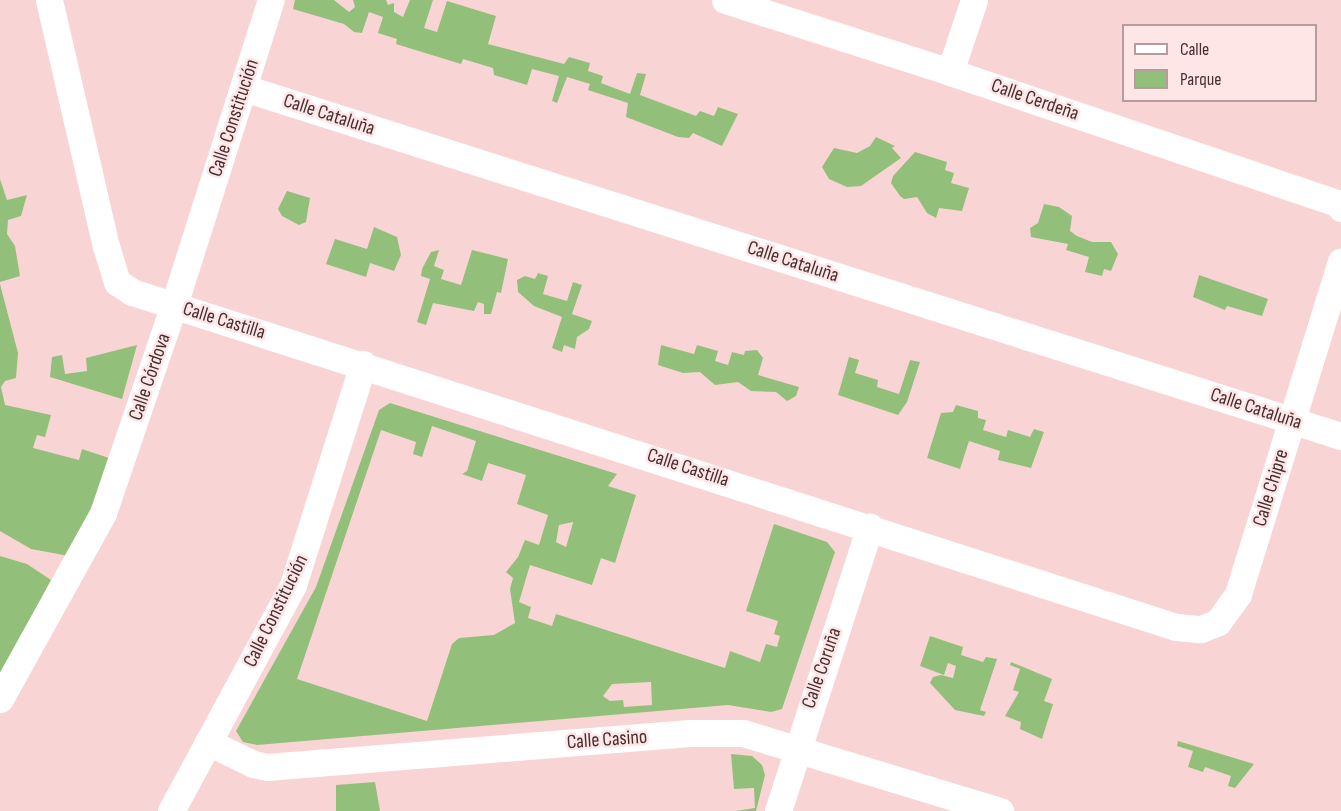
<!DOCTYPE html>
<meta charset="utf-8">
<style>
body{margin:0}
#map{position:relative;width:1341px;height:811px;overflow:hidden;background:#f9d4d5;font-family:"Sofia Sans Condensed",sans-serif}
div>[style]{position:absolute}
.green>*{inset:0;background:#92c07a}
.street>*{height:27px;margin:-13.5px;padding:0 13.5px;transform-origin:13.5px;border-radius:13.5px;background:#fff}
span{translate:-50% -50%;white-space:nowrap;text-align:center;line-height:1.15;-webkit-text-stroke:5px #fee5e6;paint-order:stroke}
.street-label{font-size:20px;color:#483031}
.legend{position:absolute;left:1122px;top:24px;width:195px;height:78px;box-sizing:border-box;background:#fee5e6;border:2px solid #b59d9e;margin:0;padding:8px 10px;list-style:none;font-size:18px;color:#483031}
.legend li{display:flex;align-items:center;gap:12px;height:30px}
.legend b{width:30px;border:2px solid #b59d9e}
</style>
<div id="map">
<div class="green">
<div style="clip-path:polygon(295px 0,334px 0,349px 12px,355px 7px,353px 0,386px 0,388px 5px,394px 3px,394px 12px,403px 17px,410px 0,433px 0,424px 28px,437px 32px,447px 1px,496px 16px,488px 44px,564px 64px,569px 57px,590px 63px,588px 71px,603px 76px,601px 83px,630px 94px,637px 73px,646px 74px,640px 95px,696px 116px,700px 111px,714px 116px,718px 107px,738px 114px,722px 146px,693px 133px,689px 138px,678px 137px,626px 117px,628px 103px,588px 90px,590px 84px,567px 77px,557px 103px,552px 101px,559px 76px,532px 69px,527px 85px,494px 75px,493px 68px,463px 59px,461px 64px,396px 44px,397px 39px,378px 33px,383px 17px,369px 12px,362px 33px,354px 32px,344px 24px,293px 9px)"></div>
<div style="clip-path:polygon(876px 137px,895px 146px,892px 148px,901px 158px,861px 186px,847px 187px,829px 179px,822px 167px,834px 148px,857px 153px,870px 146px)"></div>
<div style="clip-path:polygon(915px 152px,947px 162px,945px 170px,954px 173px,951px 183px,969px 188px,962px 211px,939px 208px,936px 218px,927px 213px,917px 197px,904px 199px,900px 196px,891px 183px,893px 176px)"></div>
<div style="clip-path:polygon(0 179px,7px 200px,27px 195px,21px 216px,8px 220px,7px 234px,15px 246px,20px 276px,0 282px)"></div>
<div style="clip-path:polygon(287px 191px,310px 198px,306px 222px,299px 225px,282px 216px,278px 209px)"></div>
<div style="clip-path:polygon(1044px 204px,1059px 207px,1072px 216px,1070px 231px,1077px 236px,1092px 242px,1111px 242px,1118px 254px,1111px 271px,1104px 269px,1102px 276px,1085px 272px,1089px 257px,1066px 250px,1068px 244px,1031px 237px,1030px 228px,1038px 223px)"></div>
<div style="clip-path:polygon(374px 227px,397px 237px,401px 255px,394px 271px,370px 263px,366px 277px,326px 264px,335px 239px,367px 249px)"></div>
<div style="clip-path:polygon(439px 250px,434px 266px,444px 270px,441px 279px,461px 285px,472px 250px,508px 259px,501px 293px,497px 292px,491px 314px,484px 314px,484px 304px,478px 302px,474px 311px,433px 303px,426px 325px,417px 322px,430px 279px,421px 276px,422px 269px,431px 252px)"></div>
<div style="clip-path:polygon(538px 273px,548px 276px,543px 294px,567px 301px,573px 282px,582px 285px,572px 314px,592px 321px,589px 329px,577px 337px,575px 349px,564px 345px,562px 352px,552px 348px,562px 317px,534px 306px,518px 292px,517px 280px,525px 276px,535px 279px)"></div>
<div style="clip-path:polygon(1199px 275px,1268px 299px,1262px 316px,1227px 306px,1225px 310px,1193px 297px)"></div>
<div style="clip-path:polygon(0 284px,18px 353px,16px 378px,5px 381px,1px 387px,5px 405px,51px 415px,45px 437px,37px 435px,33px 448px,79px 460px,82px 449px,109px 458px,95px 506px,69px 556px,31px 549px,0 531px)"></div>
<div style="clip-path:polygon(137px 345px,122px 399px,50px 377px,52px 357px,62px 355px,65px 374px,87px 371px,86px 358px)"></div>
<div style="clip-path:polygon(661px 345px,694px 354px,697px 345px,718px 351px,715px 361px,728px 365px,732px 352px,744px 355px,745px 351px,757px 350px,763px 358px,758px 375px,799px 387px,796px 396px,787px 401px,776px 392px,751px 391px,738px 382px,715px 385px,700px 372px,683px 373px,658px 365px)"></div>
<div style="clip-path:polygon(849px 357px,859px 360px,855px 373px,878px 380px,877px 387px,899px 394px,910px 360px,920px 362px,907px 402px,898px 415px,838px 395px)"></div>
<div style="clip-path:polygon(evenodd,390px 403px,617px 474px,608px 486px,636px 495px,615px 563px,601px 558px,592px 585px,530px 565px,519px 602px,531px 607px,528px 618px,552px 626px,556px 614px,725px 668px,730px 651px,760px 662px,766px 644px,777px 647px,780px 636px,774px 634px,778px 621px,746px 611px,774px 524px,827px 542px,835px 552px,782px 709px,771px 712px,728px 705px,257px 745px,243px 742px,236px 731px,316px 587px,379px 410px,390px 403px,432px 426px,476px 441px,467px 471px,462px 474px,482px 481px,488px 463px,526px 475px,517px 504px,548px 515px,539px 545px,525px 540px,518px 557px,506px 572px,513px 578px,510px 589px,515px 623px,494px 635px,459px 638px,452px 644px,427px 721px,297px 679px,381px 430px,416px 442px,413px 454px,422px 457px,432px 426px,390px 403px,573px 522px,573px 523px,566px 547px,556px 542px,559px 525px,573px 522px,390px 403px,651px 682px,652px 705px,624px 707px,623px 700px,610px 701px,603px 696px,612px 684px,651px 682px)"></div>
<div style="clip-path:polygon(956px 405px,978px 411px,978px 418px,986px 420px,983px 430px,1006px 437px,1008px 430px,1030px 437px,1034px 429px,1044px 432px,1031px 468px,998px 460px,1000px 451px,969px 441px,960px 469px,927px 458px,941px 413px,953px 412px)"></div>
<div style="clip-path:polygon(0 556px,27px 564px,51px 580px,0 676px)"></div>
<div style="clip-path:polygon(930px 636px,963px 647px,961px 655px,983px 662px,986px 657px,997px 659px,980px 710px,986px 712px,984px 716px,955px 710px,930px 683px,933px 677px,941px 675px,953px 678px,956px 666px,948px 663px,944px 675px,920px 666px)"></div>
<div style="clip-path:polygon(1011px 662px,1052px 679px,1044px 701px,1053px 704px,1042px 739px,1020px 729px,1021px 722px,1005px 716px,1019px 692px,1013px 690px,1020px 669px,1010px 665px)"></div>
<div style="clip-path:polygon(1178px 741px,1254px 764px,1235px 788px,1228px 786px,1231px 776px,1205px 767px,1203px 772px,1188px 767px,1193px 751px,1177px 746px)"></div>
<div style="clip-path:polygon(731px 754px,752px 756px,762px 765px,765px 775px,756px 811px,736px 811px,755px 808px,754px 788px,734px 789px)"></div>
<div style="clip-path:polygon(375px 782px,380px 811px,336px 811px,336px 785px)"></div>
</div>
<div class="street">
<div style="left:49px;top:0;width:253px;rotate:77deg"></div>
<div style="left:106px;top:246px;width:38px;rotate:73deg"></div>
<div style="left:117px;top:282px;width:18px;rotate:34deg"></div>
<div style="left:132px;top:292px;width:1096px;rotate:17.79deg"></div>
<div style="left:1176px;top:627px;width:25px;rotate:5deg"></div>
<div style="left:1201px;top:629px;width:18px;rotate:-22deg"></div>
<div style="left:1218px;top:622px;width:34px;rotate:-54deg"></div>
<div style="left:1238px;top:594px;width:348px;rotate:-72.8deg"></div>
<div style="left:725px;top:0;width:236px;rotate:17.7deg"></div>
<div style="left:950px;top:72px;width:410px;rotate:18.7deg"></div>
<div style="left:1338px;top:203px;width:6px;rotate:59deg"></div>
<div style="left:950px;top:72px;width:76px;rotate:-71.6deg"></div>
<div style="left:244px;top:88px;width:1151px;rotate:17.6deg"></div>
<div style="left:0;top:699px;width:213px;rotate:-61deg"></div>
<div style="left:103px;top:513px;width:220px;rotate:-71.2deg"></div>
<div style="left:174px;top:305px;width:320px;rotate:-72.4deg"></div>
<div style="left:208px;top:742px;width:50px;rotate:26.1deg"></div>
<div style="left:253px;top:764px;width:14px;rotate:12deg"></div>
<div style="left:267px;top:767px;width:424px;rotate:-4.6deg"></div>
<div style="left:690px;top:733px;width:53px"></div>
<div style="left:743px;top:733px;width:269px;rotate:16.9deg"></div>
<div style="left:171px;top:811px;width:257px;rotate:-61.6deg"></div>
<div style="left:293px;top:585px;width:232px;rotate:-72.4deg"></div>
<div style="left:778px;top:811px;width:299px;rotate:-72.1deg"></div>
</div>
<div class="street-label">
<span style="left:1035px;top:100px;rotate:19deg">Calle Cerdeña</span>
<span style="left:329px;top:115px;rotate:18deg">Calle Cataluña</span>
<span style="left:234px;top:118px;rotate:-72deg">Calle Constitución</span>
<span style="left:793px;top:262px;rotate:18deg">Calle Cataluña</span>
<span style="left:224px;top:321px;rotate:17deg">Calle Castilla</span>
<span style="left:150px;top:377px;rotate:-71deg">Calle Córdova</span>
<span style="left:1256px;top:409px;rotate:18deg">Calle Cataluña</span>
<span style="left:688px;top:468px;rotate:18deg">Calle Castilla</span>
<span style="left:1271px;top:488px;rotate:-73deg">Calle Chipre</span>
<span style="left:276px;top:611px;rotate:-64deg">Calle Constitución</span>
<span style="left:822px;top:668px;rotate:-71deg">Calle Coruña</span>
<span style="left:607px;top:740px;rotate:-4deg">Calle Casino</span>
</div>
<ul class="legend">
<li><b style="height:8px;background:#fff"></b>Calle</li>
<li><b style="height:16px;background:#92c07a"></b>Parque</li>
</ul>
</div>
